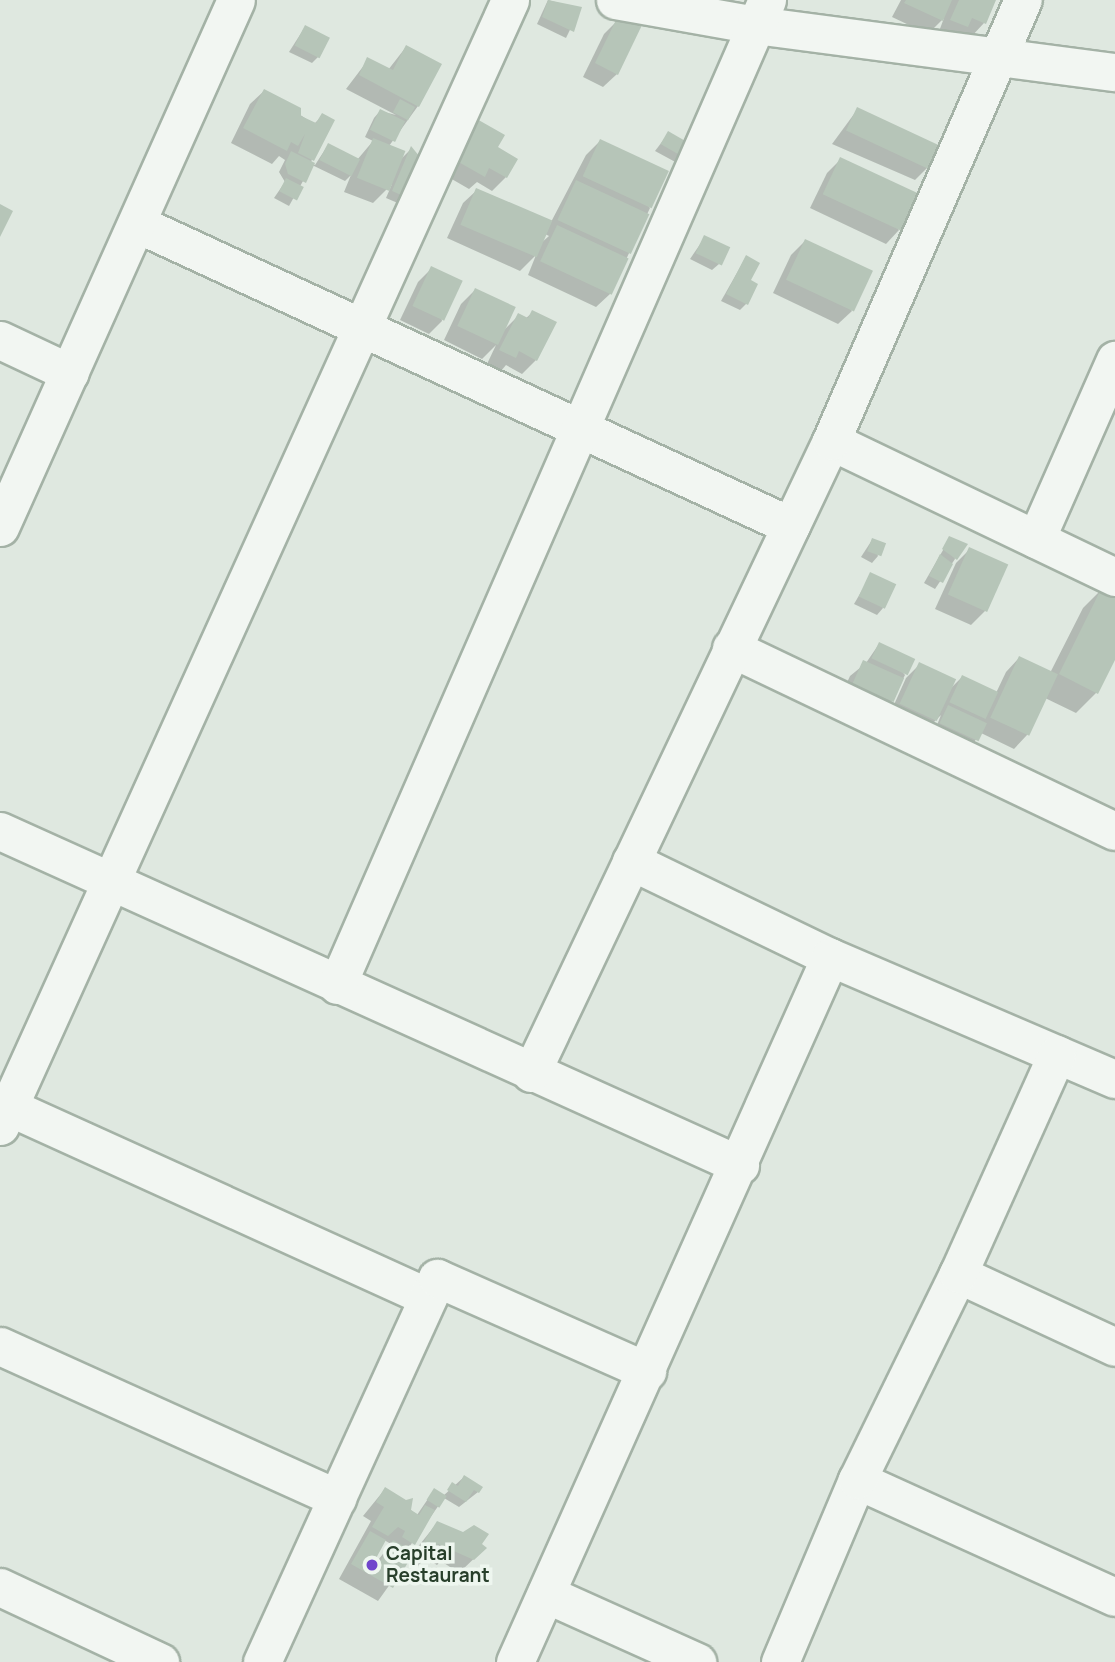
<!DOCTYPE html>
<style>
body{margin:0}
#map{position:relative;width:1115px;height:1662px;overflow:hidden;background:#dfe8e0;font-family:Manrope,sans-serif}
div>[style]{position:absolute}
.shadow>*{inset:0;background:#0003}
.building>*{inset:0;background:#b6c5b8;transform-origin:0 0}
.roads{filter:drop-shadow(2px 0 #a4b2a6) drop-shadow(-2px 0 #a4b2a6) drop-shadow(0 2px #a4b2a6) drop-shadow(0 -2px #a4b2a6)}
.minor>*{height:37px;margin:-18.5px;padding:0 18.5px;transform-origin:18.5px;border-radius:18.5px;background:#f2f6f2}
.dots>*{width:19px;height:19px;translate:-50% -50%;box-sizing:border-box;border:4px solid #eef6ef;border-radius:50%}
span{translate:-50% -50%;white-space:nowrap;text-align:center;line-height:1.15;-webkit-text-stroke:7px #eef6ef;paint-order:stroke}
.poi-label{font-size:19px;color:#283f2b;font-weight:700}
.left{translate:0 -50%;text-align:left}
</style>
<div id="map">
<div class="shadow">
<div style="clip-path:polygon(548px 0,580px 9px,566px 38px,537px 24px)"></div>
<div style="clip-path:polygon(901px 0,994px 0,984px 23px,971px 37px,960px 33px,952px 40px,938px 34px,944px 18px,928px 34px,892px 17px)"></div>
<div style="clip-path:polygon(618px 20px,617px 74px,603px 87px,583px 77px,604px 34px)"></div>
<div style="clip-path:polygon(305px 27px,318px 57px,312px 63px,289px 52px)"></div>
<div style="clip-path:polygon(406px 47px,418px 106px,389px 146px,399px 161px,411px 149px,400px 204px,386px 198px,392px 184px,373px 203px,344px 192px,351px 175px,345px 181px,312px 165px,289px 206px,274px 198px,285px 182px,279px 172px,285px 160px,279px 156px,272px 164px,231px 143px,250px 104px,264px 91px,314px 124px,322px 116px,311px 163px,315px 165px,328px 145px,357px 160px,373px 141px,365px 137px,374px 118px,380px 111px,396px 115px,346px 89px,368px 60px,388px 70px)"></div>
<div style="clip-path:polygon(857px 110px,929px 166px,915px 180px,832px 144px)"></div>
<div style="clip-path:polygon(668px 134px,685px 158px,679px 164px,655px 151px)"></div>
<div style="clip-path:polygon(evenodd,600px 141px,650px 208px,610px 294px,596px 307px,528px 275px,536px 255px,520px 271px,447px 238px,463px 203px,477px 190px,551px 222px,586px 155px,600px 141px,545px 234px,549px 236px,540px 244px,545px 234px)"></div>
<div style="clip-path:polygon(496px 148px,506px 177px,492px 191px,477px 182px,469px 189px,443px 174px,453px 157px)"></div>
<div style="clip-path:polygon(840px 160px,899px 230px,886px 244px,810px 208px,827px 173px)"></div>
<div style="clip-path:polygon(705px 237px,719px 264px,712px 270px,690px 259px)"></div>
<div style="clip-path:polygon(805px 241px,852px 311px,838px 324px,773px 293px,791px 255px)"></div>
<div style="clip-path:polygon(746px 257px,746px 304px,740px 310px,721px 301px)"></div>
<div style="clip-path:polygon(432px 268px,442px 321px,429px 334px,400px 320px,418px 282px)"></div>
<div style="clip-path:polygon(475px 290px,503px 331px,518px 316px,525px 319px,533px 312px,536px 360px,522px 374px,506px 365px,501px 371px,487px 364px,496px 345px,482px 359px,444px 340px,461px 304px)"></div>
<div style="clip-path:polygon(950px 538px,955px 559px,935px 589px,924px 583px)"></div>
<div style="clip-path:polygon(872px 540px,878px 556px,872px 563px,861px 557px)"></div>
<div style="clip-path:polygon(970px 549px,1006px 565px,985px 611px,971px 625px,935px 609px,956px 563px)"></div>
<div style="clip-path:polygon(871px 575px,883px 608px,877px 615px,854px 604px)"></div>
<div style="clip-path:polygon(1104px 587px,1115px 656px,1096px 693px,1076px 713px,1045px 698px,1027px 735px,1014px 749px,981px 733px,971px 746px,935px 730px,941px 715px,923px 733px,888px 718px,906px 678px,920px 664px,950px 689px,962px 677px,996px 693px,1006px 672px,1019px 658px,1050px 673px,1083px 608px)"></div>
<div style="clip-path:polygon(879px 644px,905px 675px,892px 701px,878px 715px,840px 698px,850px 676px,866px 663px)"></div>
<div style="clip-path:polygon(evenodd,464px 1477px,478px 1492px,459px 1507px,444px 1498px,407px 1550px,413px 1553px,437px 1523px,485px 1548px,459px 1573px,441px 1561px,437px 1565px,425px 1558px,418px 1566px,408px 1559px,378px 1601px,339px 1579px,371px 1521px,363px 1516px,385px 1489px,417px 1515px,434px 1490px,443px 1496px,464px 1477px,384px 1540px,391px 1544px,374px 1565px,371px 1562px,384px 1540px)"></div>
</div>
<div class="building">
<div style="clip-path:polygon(548px 0,582px 7px,574px 32px,542px 17px)"></div>
<div style="clip-path:polygon(906px 0,952px 0,943px 21px,904px 3px)"></div>
<div style="clip-path:polygon(959px 0,996px 0,986px 24px,972px 18px,968px 27px,950px 20px)"></div>
<div style="clip-path:polygon(617px 18px,643px 23px,618px 75px,595px 63px)"></div>
<div style="left:305px;top:25px;width:28px;height:23px;rotate:27deg"></div>
<div style="clip-path:polygon(406px 45px,442px 64px,419px 107px,359px 75px,367px 57px,393px 70px)"></div>
<div style="clip-path:polygon(264px 89px,301px 108px,301px 116px,316px 123px,322px 113px,335px 120px,314px 161px,298px 153px,305px 134px,298px 146px,291px 142px,287px 151px,243px 128px)"></div>
<div style="left:400px;top:99px;width:17px;height:15px;rotate:28deg"></div>
<div style="left:857px;top:107px;width:91px;height:26px;rotate:25deg"></div>
<div style="left:380px;top:109px;width:28px;height:23px;rotate:26deg"></div>
<div style="clip-path:polygon(468px 114px,505px 135px,498px 147px,518px 159px,507px 178px,489px 168px,485px 177px,455px 160px)"></div>
<div style="left:668px;top:131px;width:30px;height:15px;rotate:30deg"></div>
<div style="left:373px;top:138px;width:35px;height:43px;rotate:22deg"></div>
<div style="left:600px;top:139px;width:76px;height:41px;rotate:25deg"></div>
<div style="left:328px;top:143px;width:36px;height:19px;rotate:27deg"></div>
<div style="clip-path:polygon(411px 146px,424px 162px,408px 198px,392px 191px)"></div>
<div style="clip-path:polygon(291px 151px,315px 163px,306px 183px,288px 174px,285px 164px)"></div>
<div style="left:840px;top:157px;width:86px;height:41px;rotate:25deg"></div>
<div style="left:286px;top:178px;width:20px;height:15px;rotate:27deg"></div>
<div style="left:576px;top:180px;width:81px;height:44px;rotate:25deg"></div>
<div style="left:476px;top:188px;width:83px;height:40px;rotate:23deg"></div>
<div style="clip-path:polygon(0 204px,13px 211px,0 237px)"></div>
<div style="left:557px;top:225px;width:79px;height:40px;rotate:25deg"></div>
<div style="left:704px;top:235px;width:29px;height:20px;rotate:25deg"></div>
<div style="left:805px;top:239px;width:75px;height:45px;rotate:25deg"></div>
<div style="clip-path:polygon(746px 255px,760px 263px,751px 280px,758px 284px,748px 305px,726px 294px)"></div>
<div style="left:431px;top:266px;width:35px;height:44px;rotate:25deg"></div>
<div style="left:475px;top:288px;width:45px;height:42px;rotate:25deg"></div>
<div style="clip-path:polygon(532px 310px,557px 322px,537px 361px,519px 351px,516px 358px,499px 350px,518px 313px,528px 318px)"></div>
<div style="clip-path:polygon(949px 536px,968px 544px,957px 560px,942px 549px)"></div>
<div style="left:872px;top:538px;width:15px;height:14px;rotate:20deg"></div>
<div style="left:969px;top:547px;width:43px;height:52px;rotate:24deg"></div>
<div style="clip-path:polygon(940px 554px,953px 564px,943px 583px,929px 576px)"></div>
<div style="left:870px;top:572px;width:29px;height:27px;rotate:25deg"></div>
<div style="clip-path:polygon(1103px 585px,1115px 591px,1115px 660px,1098px 694px,1059px 674px)"></div>
<div style="left:879px;top:642px;width:40px;height:18px;rotate:25deg"></div>
<div style="left:1019px;top:656px;width:43px;height:68px;rotate:25deg"></div>
<div style="left:863px;top:660px;width:45px;height:26px;rotate:24deg"></div>
<div style="left:919px;top:662px;width:41px;height:46px;rotate:25deg"></div>
<div style="left:962px;top:675px;width:40px;height:30px;rotate:25deg"></div>
<div style="left:948px;top:705px;width:43px;height:20px;rotate:25deg"></div>
<div style="clip-path:polygon(464px 1475px,483px 1487px,479px 1493px,474px 1490px,466px 1502px,447px 1490px,452px 1482px,458px 1486px)"></div>
<div style="clip-path:polygon(385px 1487px,406px 1500px,413px 1498px,411px 1510px,419px 1515px,425px 1505px,435px 1510px,415px 1545px,402px 1537px,405px 1531px,398px 1527px,388px 1536px,372px 1527px,384px 1507px,376px 1502px)"></div>
<div style="left:434px;top:1488px;width:15px;height:14px;rotate:32deg"></div>
<div style="clip-path:polygon(437px 1521px,463px 1532px,474px 1525px,489px 1534px,482px 1544px,487px 1548px,474px 1560px,438px 1544px,433px 1553px,421px 1546px)"></div>
<div style="clip-path:polygon(370px 1531px,386px 1540px,374px 1562px,378px 1565px,393px 1540px,414px 1552px,393px 1588px,351px 1564px)"></div>
</div>
<div class="roads">
<div class="minor">
<div style="left:615px;top:0;width:143px;rotate:10.1deg"></div>
<div style="left:756px;top:25px;width:362px;rotate:7.5deg"></div>
<div style="left:138px;top:224px;width:719px;rotate:24.82deg"></div>
<div style="left:0;top:340px;width:77px;rotate:25.2deg"></div>
<div style="left:831px;top:441px;width:315px;rotate:25.6deg"></div>
<div style="left:0;top:527px;width:577px;rotate:-65.88deg"></div>
<div style="left:1036px;top:539px;width:196px;rotate:-66.2deg"></div>
<div style="left:731px;top:648px;width:425px;rotate:25.5deg"></div>
<div style="left:0;top:831px;width:812px;rotate:24.29deg"></div>
<div style="left:631px;top:861px;width:221px;rotate:25.8deg"></div>
<div style="left:830px;top:957px;width:310px;rotate:23.2deg"></div>
<div style="left:337px;top:985px;width:1075px;rotate:-66.42deg"></div>
<div style="left:531px;top:1073px;width:700px;rotate:-64.61deg"></div>
<div style="left:831px;top:441px;width:481px;rotate:-66.5deg"></div>
<div style="left:9px;top:1107px;width:460px;rotate:24.4deg"></div>
<div style="left:0;top:1126px;width:1236px;rotate:-65.63deg"></div>
<div style="left:958px;top:1274px;width:173px;rotate:24.9deg"></div>
<div style="left:0;top:1346px;width:370px;rotate:24.3deg"></div>
<div style="left:857px;top:1480px;width:283px;rotate:24.4deg"></div>
<div style="left:0;top:1587px;width:177px;rotate:25.1deg"></div>
<div style="left:546px;top:1594px;width:166px;rotate:24.2deg"></div>
<div style="left:262px;top:1662px;width:422px;rotate:-65.5deg"></div>
<div style="left:437px;top:1278px;width:230px;rotate:23.9deg"></div>
<div style="left:515px;top:1662px;width:772px;rotate:-65.92deg"></div>
<div style="left:780px;top:1662px;width:198px;rotate:-67.1deg"></div>
<div style="left:857px;top:1480px;width:229px;rotate:-63.9deg"></div>
<div style="left:958px;top:1274px;width:241px;rotate:-65.8deg"></div>
</div>
</div>
<div class="dots">
<div style="left:372px;top:1565px;background:#7045cc"></div>
</div>
<div class="poi-label">
<span class="left" style="left:386px;top:1565px">Capital<br>Restaurant</span>
</div>
</div>
